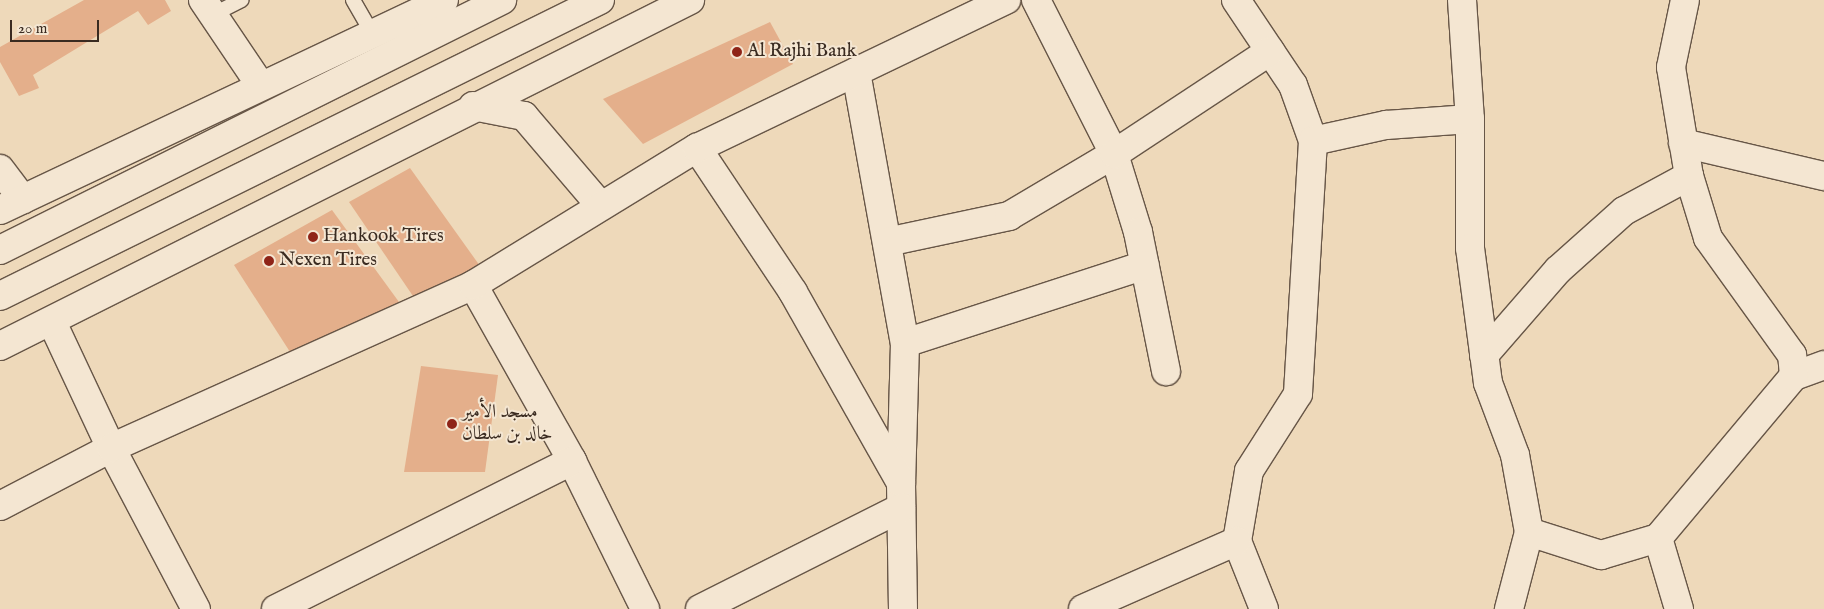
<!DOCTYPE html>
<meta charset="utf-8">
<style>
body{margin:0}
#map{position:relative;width:1824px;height:609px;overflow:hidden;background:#eed9ba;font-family:"IM FELL English",Amiri,serif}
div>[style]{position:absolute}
.building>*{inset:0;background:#e4af8b}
.roads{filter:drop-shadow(1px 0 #675647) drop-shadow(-1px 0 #675647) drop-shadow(0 1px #675647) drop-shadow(0 -1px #675647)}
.lane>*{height:14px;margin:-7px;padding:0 7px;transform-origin:7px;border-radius:7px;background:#f4e6d2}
.street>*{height:28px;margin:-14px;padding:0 14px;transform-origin:14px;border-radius:14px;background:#f4e6d2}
.secondary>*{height:28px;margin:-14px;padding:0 14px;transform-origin:14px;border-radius:14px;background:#f4e6d2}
.dots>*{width:14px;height:14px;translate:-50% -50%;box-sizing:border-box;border:2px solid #f4e6d2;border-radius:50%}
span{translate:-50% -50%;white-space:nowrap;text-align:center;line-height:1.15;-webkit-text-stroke:4px #f4e6d2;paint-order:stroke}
.poi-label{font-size:19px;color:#3a2b21}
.left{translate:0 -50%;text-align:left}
.scale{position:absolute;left:10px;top:20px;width:89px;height:22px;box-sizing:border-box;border:2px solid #3a2b21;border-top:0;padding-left:6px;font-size:15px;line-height:18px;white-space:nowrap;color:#3a2b21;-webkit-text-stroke:4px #f4e6d2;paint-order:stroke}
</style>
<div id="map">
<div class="building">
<div style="clip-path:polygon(84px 0,165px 0,171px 11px,148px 25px,138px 11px,33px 75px,39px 88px,19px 96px,0 62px,0 47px)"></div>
<div style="clip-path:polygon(770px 22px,793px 64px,643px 144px,603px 99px)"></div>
<div style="clip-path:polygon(410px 168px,480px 266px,415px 299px,349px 202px)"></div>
<div style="clip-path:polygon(332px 210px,399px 302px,292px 355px,234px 265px)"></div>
<div style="clip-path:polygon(421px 366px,498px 375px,485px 472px,404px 472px)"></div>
</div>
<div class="roads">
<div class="lane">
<div style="left:353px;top:0;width:38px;rotate:60deg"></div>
<div style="left:214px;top:14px;width:31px;rotate:-27deg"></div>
</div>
<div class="street">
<div style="left:203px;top:0;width:104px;rotate:56deg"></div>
<div style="left:1036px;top:0;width:173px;rotate:63.1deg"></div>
<div style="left:1114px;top:154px;width:82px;rotate:72.9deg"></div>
<div style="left:1138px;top:232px;width:142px;rotate:78.6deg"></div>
<div style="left:1236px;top:0;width:102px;rotate:56.2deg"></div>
<div style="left:1293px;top:85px;width:59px;rotate:70.3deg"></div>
<div style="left:1313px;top:141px;width:253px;rotate:93.4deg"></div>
<div style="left:1298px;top:394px;width:91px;rotate:122.5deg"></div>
<div style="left:1249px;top:471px;width:71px;rotate:99.7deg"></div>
<div style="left:1237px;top:541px;width:73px;rotate:68.3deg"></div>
<div style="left:1462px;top:0;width:119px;rotate:86.2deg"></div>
<div style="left:1470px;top:119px;width:129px;rotate:90deg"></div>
<div style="left:1470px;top:248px;width:136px;rotate:82.4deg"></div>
<div style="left:1488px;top:383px;width:77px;rotate:69.4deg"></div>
<div style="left:1515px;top:455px;width:78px;rotate:79.7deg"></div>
<div style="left:1529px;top:532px;width:80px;rotate:104.6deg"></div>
<div style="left:856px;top:72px;width:275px;rotate:79.8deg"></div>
<div style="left:905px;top:343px;width:140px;rotate:91.6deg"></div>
<div style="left:901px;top:483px;width:126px;rotate:89.1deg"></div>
<div style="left:473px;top:106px;width:52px;rotate:11.1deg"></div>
<div style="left:524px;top:116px;width:117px;rotate:49.5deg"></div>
<div style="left:1313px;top:141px;width:75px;rotate:-12.4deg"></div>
<div style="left:1386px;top:125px;width:84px;rotate:-4.1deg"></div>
<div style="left:1683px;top:143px;width:145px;rotate:13.2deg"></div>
<div style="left:697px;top:148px;width:173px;rotate:56.3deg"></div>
<div style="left:793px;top:292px;width:219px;rotate:60.5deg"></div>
<div style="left:0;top:169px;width:38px;rotate:53deg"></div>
<div style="left:887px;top:242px;width:125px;rotate:-12deg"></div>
<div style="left:1009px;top:216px;width:122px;rotate:-30.6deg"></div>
<div style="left:1114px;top:154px;width:187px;rotate:-33.4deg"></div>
<div style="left:473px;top:285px;width:202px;rotate:60.6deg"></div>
<div style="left:572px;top:461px;width:165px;rotate:63.7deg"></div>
<div style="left:52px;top:322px;width:139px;rotate:64.9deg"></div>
<div style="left:111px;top:448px;width:182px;rotate:62.2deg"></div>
<div style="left:905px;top:343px;width:252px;rotate:-18deg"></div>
<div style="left:1484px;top:355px;width:113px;rotate:-49deg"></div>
<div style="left:1558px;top:270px;width:89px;rotate:-41.8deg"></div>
<div style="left:1624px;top:211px;width:74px;rotate:-28.3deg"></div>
<div style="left:1794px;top:376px;width:32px;rotate:-20deg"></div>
<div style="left:0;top:506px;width:125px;rotate:-27.6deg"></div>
<div style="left:111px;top:448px;width:397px;rotate:-24.2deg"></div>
<div style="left:473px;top:285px;width:263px;rotate:-31.5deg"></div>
<div style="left:697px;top:148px;width:343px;rotate:-25.6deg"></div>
<div style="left:1529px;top:532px;width:76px;rotate:17.7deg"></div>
<div style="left:1601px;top:555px;width:59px;rotate:-16.6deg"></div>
<div style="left:276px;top:609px;width:331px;rotate:-26.6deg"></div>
<div style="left:700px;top:609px;width:225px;rotate:-26.7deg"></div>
<div style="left:1083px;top:609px;width:168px;rotate:-23.8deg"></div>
<div style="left:1679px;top:609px;width:74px;rotate:-106.5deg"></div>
<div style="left:1658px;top:538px;width:212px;rotate:-50deg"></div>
<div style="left:1794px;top:376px;width:21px;rotate:-95deg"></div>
<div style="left:1792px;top:355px;width:144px;rotate:-125.7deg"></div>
<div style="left:1708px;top:238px;width:65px;rotate:-107deg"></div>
<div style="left:1689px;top:176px;width:110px;rotate:-99.4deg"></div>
<div style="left:1671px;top:67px;width:68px;rotate:-78.2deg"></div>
</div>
<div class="secondary">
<div style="left:0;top:210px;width:491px;rotate:-25.3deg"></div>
<div style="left:0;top:250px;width:561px;rotate:-26.47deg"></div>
<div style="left:0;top:296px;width:669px;rotate:-26.26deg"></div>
<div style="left:0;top:346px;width:772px;rotate:-26.63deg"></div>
</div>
</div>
<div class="dots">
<div style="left:737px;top:52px;background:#8f2418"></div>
<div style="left:313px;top:237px;background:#8f2418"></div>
<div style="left:269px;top:261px;background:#8f2418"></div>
<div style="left:452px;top:424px;background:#8f2418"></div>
</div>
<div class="poi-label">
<span class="left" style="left:747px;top:52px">Al Rajhi Bank</span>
<span class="left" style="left:323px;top:237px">Hankook Tires</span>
<span class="left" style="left:279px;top:261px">Nexen Tires</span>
<span class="left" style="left:462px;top:424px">مسجد الأمير<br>خالد بن سلطان</span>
</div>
<div class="scale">20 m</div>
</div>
